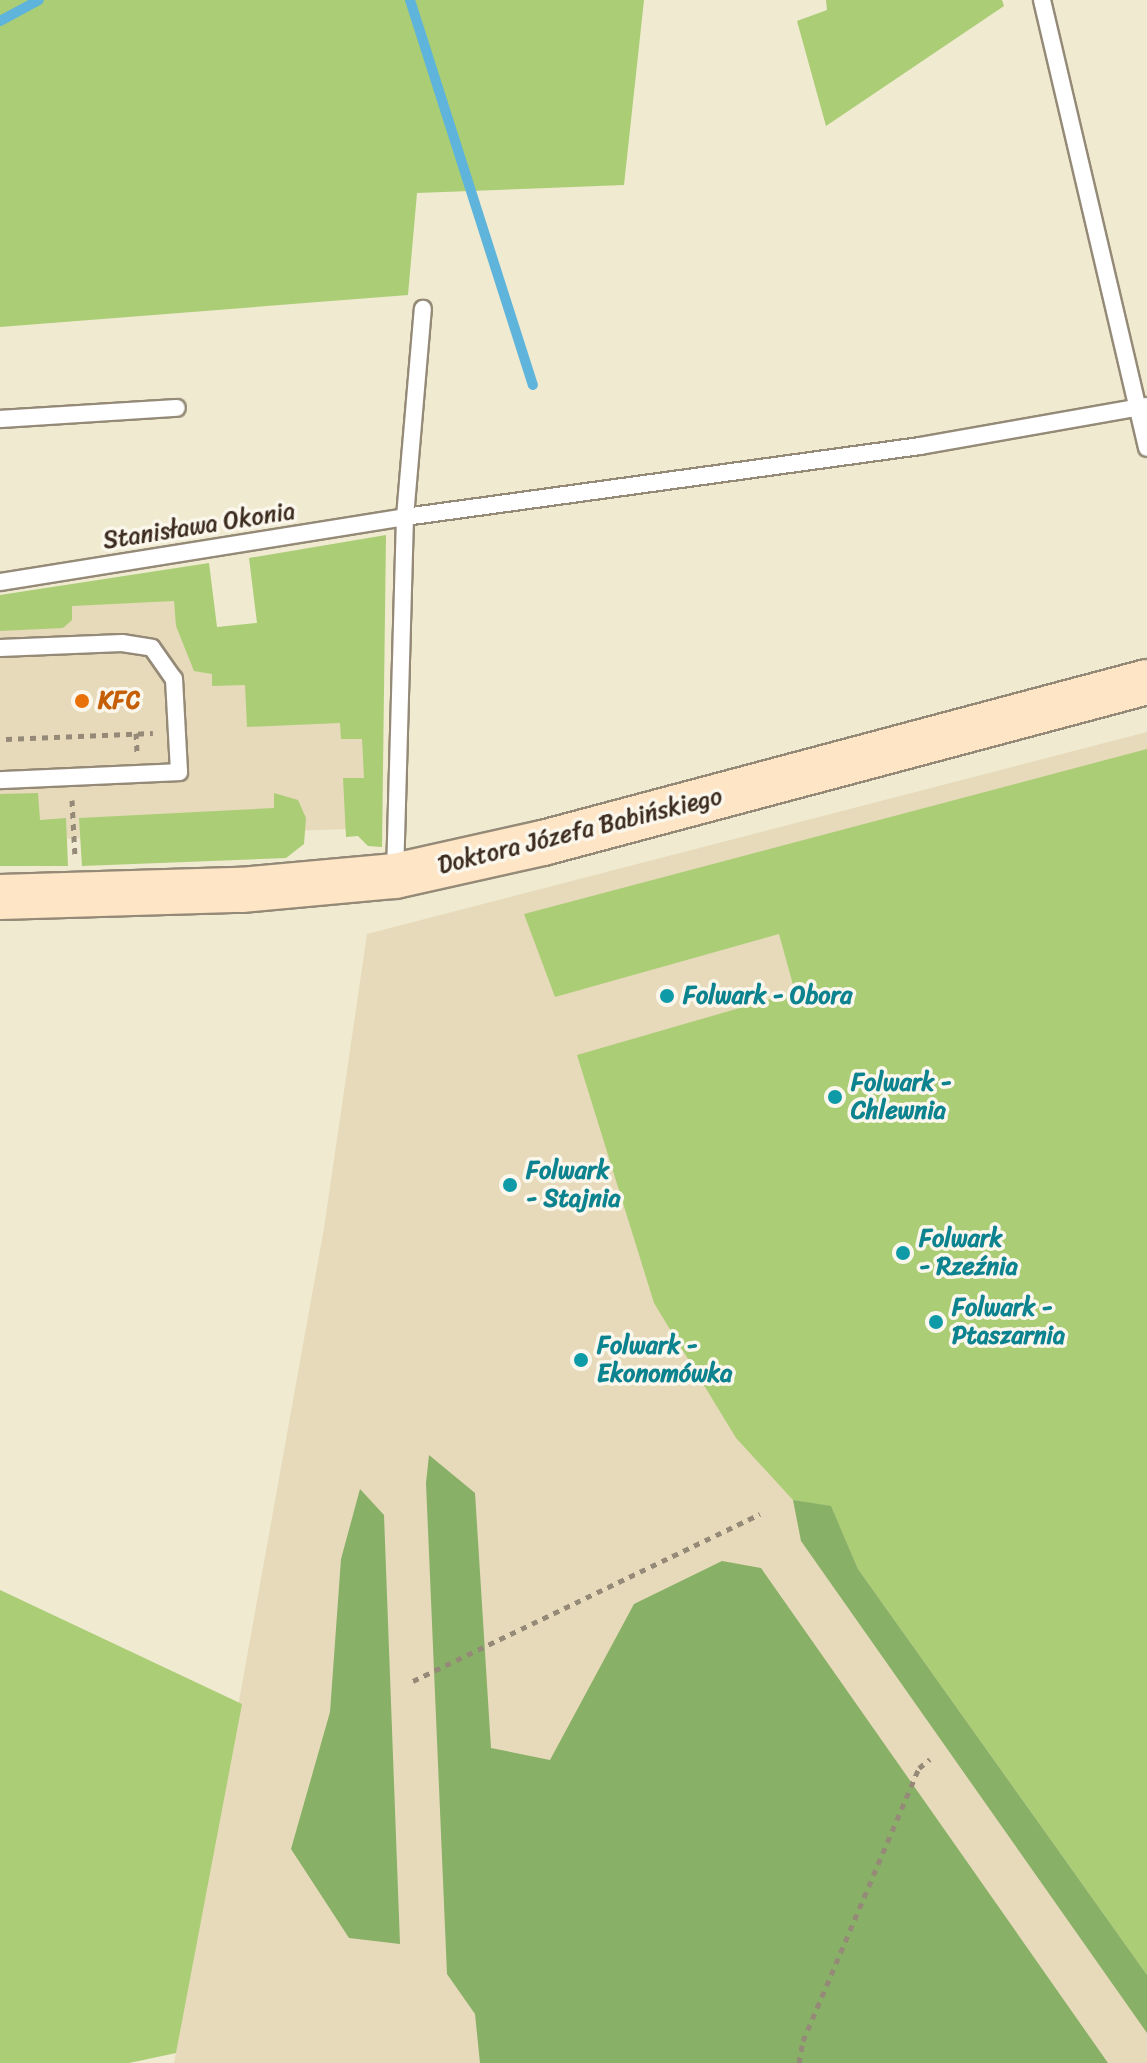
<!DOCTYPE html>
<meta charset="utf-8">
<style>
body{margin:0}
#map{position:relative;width:1147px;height:2063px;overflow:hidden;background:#efead0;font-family:Sriracha,sans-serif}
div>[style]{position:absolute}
.built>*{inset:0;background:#e6daba}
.green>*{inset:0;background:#abcd76}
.forest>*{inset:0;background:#88b067}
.stream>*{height:10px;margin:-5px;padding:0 5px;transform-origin:5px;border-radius:5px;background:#5eb4da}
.path>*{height:5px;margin-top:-2.5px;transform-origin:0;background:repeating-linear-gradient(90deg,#958a77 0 6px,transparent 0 12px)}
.roads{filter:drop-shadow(2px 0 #958a77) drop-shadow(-2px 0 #958a77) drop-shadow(0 2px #958a77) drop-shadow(0 -2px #958a77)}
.lane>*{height:16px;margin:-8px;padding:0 8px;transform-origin:8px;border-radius:8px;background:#fff}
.secondary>*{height:44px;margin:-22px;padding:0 22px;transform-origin:22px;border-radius:22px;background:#fde5c5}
.dots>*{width:22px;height:22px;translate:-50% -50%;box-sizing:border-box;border:4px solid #fbf7ec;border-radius:50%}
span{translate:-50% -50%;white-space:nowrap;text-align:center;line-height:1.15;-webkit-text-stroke:7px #fbf7ec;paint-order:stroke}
.street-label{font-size:24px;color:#3b2a1e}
.food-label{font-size:24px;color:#c56008;font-weight:700}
.left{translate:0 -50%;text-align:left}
.culture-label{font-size:24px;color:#0d838f;font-weight:700}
</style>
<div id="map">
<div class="built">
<div style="clip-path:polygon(175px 591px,208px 665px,373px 721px,375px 828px,0 841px,0 616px)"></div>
<div style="clip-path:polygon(1147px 732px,1147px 2063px,174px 2063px,324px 1228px,367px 934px)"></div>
</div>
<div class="green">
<div style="clip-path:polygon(0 0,644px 0,624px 185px,417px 193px,408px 295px,0 327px)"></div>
<div style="clip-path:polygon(826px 0,1002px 0,1004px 6px,826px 126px,797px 21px,827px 10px)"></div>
<div style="clip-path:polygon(386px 535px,382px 847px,368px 846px,358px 836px,346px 837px,343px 778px,364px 778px,362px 739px,341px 739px,340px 723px,247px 727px,245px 685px,212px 686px,212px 674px,194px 671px,176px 626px,174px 601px,72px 606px,72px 620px,63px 628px,0 631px,0 595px,209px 563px,217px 627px,257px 623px,249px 558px)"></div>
<div style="clip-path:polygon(1147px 749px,1147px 1975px,858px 1569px,831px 1507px,793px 1500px,736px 1438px,654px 1303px,577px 1055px,795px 992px,779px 934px,555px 997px,524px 914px)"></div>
<div style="clip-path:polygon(38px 793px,40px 820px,66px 818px,68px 866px,0 866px,0 794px)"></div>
<div style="clip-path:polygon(274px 793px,298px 800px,306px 818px,304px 844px,286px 858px,82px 866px,79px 818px,274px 808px)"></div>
<div style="clip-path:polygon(0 1590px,242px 1704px,176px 2053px,129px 2063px,0 2063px)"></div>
</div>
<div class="forest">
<div style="clip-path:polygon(429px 1455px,475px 1493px,491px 1748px,550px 1760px,634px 1604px,722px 1561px,761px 1568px,1108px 2063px,480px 2063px,475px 2014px,447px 1974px,426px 1483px)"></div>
<div style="clip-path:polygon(360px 1489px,384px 1515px,400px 1944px,349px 1938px,291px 1849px,330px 1712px,341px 1559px)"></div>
<div style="clip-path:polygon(793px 1500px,831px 1506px,858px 1569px,1147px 1975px,1147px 2033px,801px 1541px)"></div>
</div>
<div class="stream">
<div style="left:410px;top:0;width:404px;rotate:72.3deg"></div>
<div style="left:0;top:21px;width:44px;rotate:-28.3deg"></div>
</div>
<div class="path">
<div style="left:136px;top:733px;width:19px;rotate:87deg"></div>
<div style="left:6px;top:739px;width:147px;rotate:-2.3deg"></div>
<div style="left:72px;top:800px;width:58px;rotate:87deg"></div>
<div style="left:413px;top:1681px;width:385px;rotate:-25.7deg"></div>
<div style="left:799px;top:2063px;width:22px;rotate:-80deg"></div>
<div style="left:803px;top:2041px;width:297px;rotate:-67deg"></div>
<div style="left:919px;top:1768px;width:14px;rotate:-39deg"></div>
</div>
<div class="roads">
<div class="lane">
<div style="left:1042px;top:0;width:460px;rotate:76.8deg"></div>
<div style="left:0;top:419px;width:177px;rotate:-3.6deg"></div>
<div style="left:0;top:582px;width:410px;rotate:-9.1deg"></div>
<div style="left:405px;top:517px;width:520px;rotate:-7.85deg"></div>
<div style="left:920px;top:446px;width:230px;rotate:-10deg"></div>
<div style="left:0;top:648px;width:122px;rotate:-2.3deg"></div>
<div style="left:122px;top:643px;width:30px;rotate:9deg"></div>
<div style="left:152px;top:648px;width:38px;rotate:55deg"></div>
<div style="left:174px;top:679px;width:93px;rotate:86.9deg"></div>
<div style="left:179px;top:772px;width:179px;rotate:177.4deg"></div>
<div style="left:395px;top:875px;width:358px;rotate:-88.4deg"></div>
<div style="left:405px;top:517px;width:209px;rotate:-85.1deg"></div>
</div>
<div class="secondary">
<div style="left:0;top:897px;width:241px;rotate:-1.7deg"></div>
<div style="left:241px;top:890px;width:155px;rotate:-5.2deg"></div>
<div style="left:395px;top:876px;width:152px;rotate:-12.6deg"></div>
<div style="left:543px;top:843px;width:625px;rotate:-14.93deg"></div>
</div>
</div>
<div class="dots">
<div style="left:82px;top:701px;background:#e8710a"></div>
<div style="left:667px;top:996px;background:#0f9aa8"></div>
<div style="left:835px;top:1097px;background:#0f9aa8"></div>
<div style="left:510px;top:1185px;background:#0f9aa8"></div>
<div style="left:903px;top:1253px;background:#0f9aa8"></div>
<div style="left:936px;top:1322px;background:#0f9aa8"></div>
<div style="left:581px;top:1360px;background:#0f9aa8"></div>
</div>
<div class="street-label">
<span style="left:199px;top:526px;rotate:-9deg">Stanisława Okonia</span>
<span style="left:580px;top:831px;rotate:-14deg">Doktora Józefa Babińskiego</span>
</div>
<div class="food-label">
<span class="left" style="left:98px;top:701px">KFC</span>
</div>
<div class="culture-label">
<span class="left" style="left:683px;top:996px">Folwark - Obora</span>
<span class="left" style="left:851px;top:1097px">Folwark -<br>Chlewnia</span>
<span class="left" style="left:526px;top:1185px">Folwark<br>- Stajnia</span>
<span class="left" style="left:919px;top:1253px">Folwark<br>- Rzeźnia</span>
<span class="left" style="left:952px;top:1322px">Folwark -<br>Ptaszarnia</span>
<span class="left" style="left:597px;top:1360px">Folwark -<br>Ekonomówka</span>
</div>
</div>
